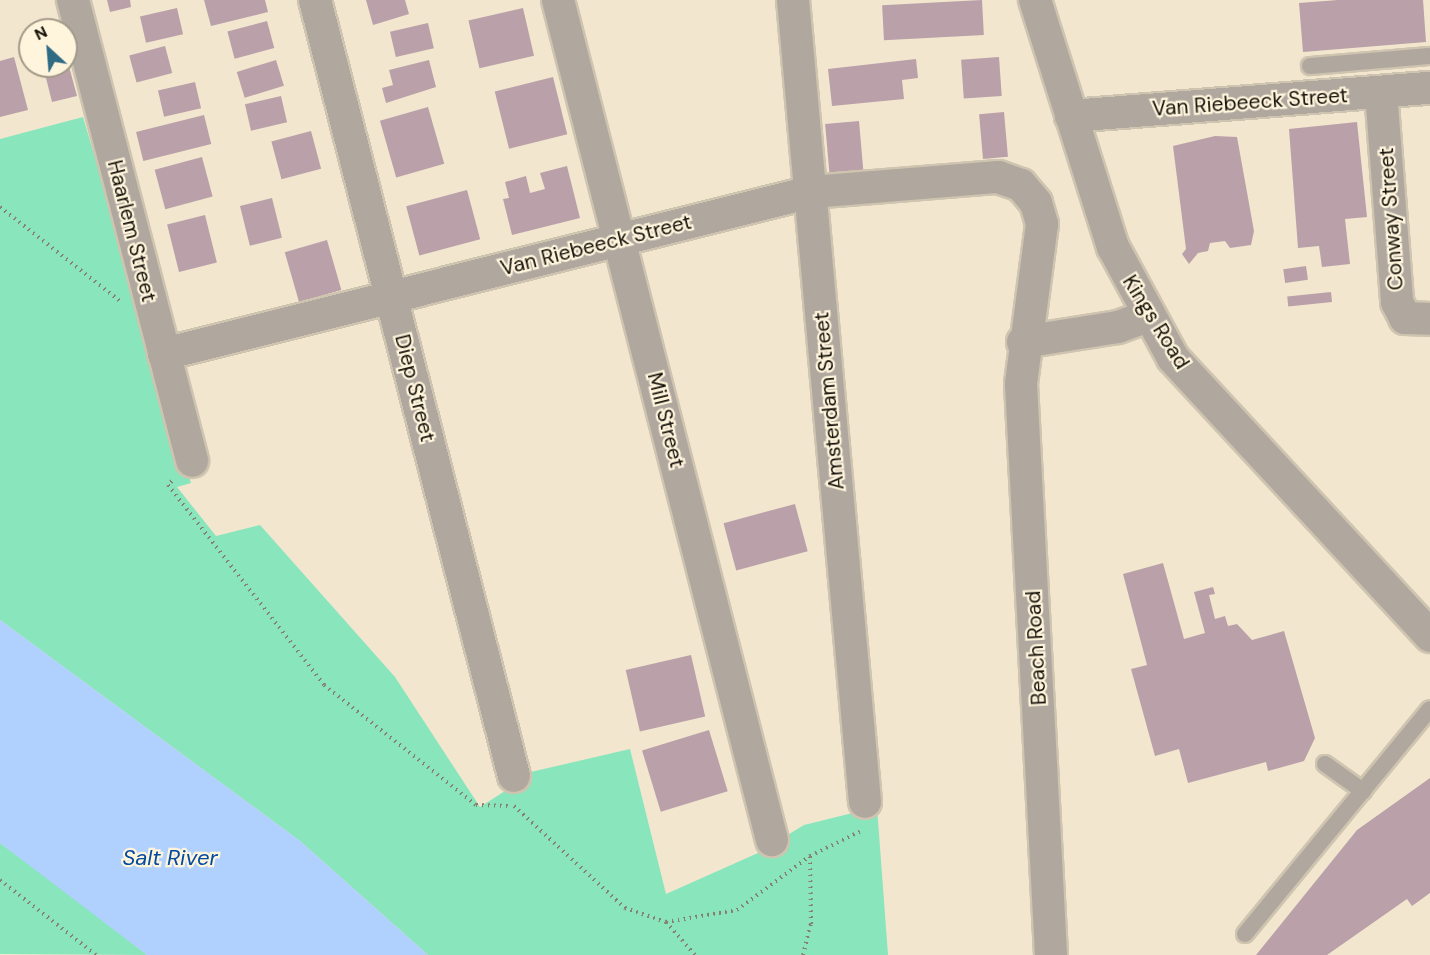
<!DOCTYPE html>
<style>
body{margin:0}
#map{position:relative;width:1430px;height:955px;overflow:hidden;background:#f2e6cf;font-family:"DM Sans",sans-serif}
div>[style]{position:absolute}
.green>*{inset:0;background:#88e5bc}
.water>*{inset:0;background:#b0d0fe}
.building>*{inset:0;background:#baa0a9;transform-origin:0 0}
.path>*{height:4px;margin-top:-2px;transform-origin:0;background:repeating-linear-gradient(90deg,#877f6f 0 1.5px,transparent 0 6px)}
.roads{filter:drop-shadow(2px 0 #cfc4af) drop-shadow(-2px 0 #cfc4af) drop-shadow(0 2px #cfc4af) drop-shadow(0 -2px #cfc4af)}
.service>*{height:16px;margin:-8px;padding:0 8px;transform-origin:8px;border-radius:8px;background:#b0a79f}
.minor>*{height:32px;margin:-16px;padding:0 16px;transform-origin:16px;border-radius:16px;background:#b0a79f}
span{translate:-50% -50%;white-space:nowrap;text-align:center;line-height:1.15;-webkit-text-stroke:4.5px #fff4dc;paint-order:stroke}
.street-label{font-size:21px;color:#16120a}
.water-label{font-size:22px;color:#004ba0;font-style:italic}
.north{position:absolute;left:18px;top:18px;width:60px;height:60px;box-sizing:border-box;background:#fff4dc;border:2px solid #a29a88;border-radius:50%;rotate:334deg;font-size:16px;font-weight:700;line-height:24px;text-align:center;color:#16120a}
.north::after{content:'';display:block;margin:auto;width:21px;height:27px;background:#2f6b83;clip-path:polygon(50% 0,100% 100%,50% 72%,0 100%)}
</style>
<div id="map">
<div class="green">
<div style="clip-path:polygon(83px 117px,191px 483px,177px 487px,216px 536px,260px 525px,395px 677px,480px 807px,505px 791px,505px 778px,630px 749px,666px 894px,758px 853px,804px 825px,877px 807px,888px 955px,428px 955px,300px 841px,0 620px,0 139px)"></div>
<div style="clip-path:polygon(0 843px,78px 900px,147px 955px,0 954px)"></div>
</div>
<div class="water">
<div style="clip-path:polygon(0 620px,300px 841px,428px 955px,147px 955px,0 843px)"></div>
</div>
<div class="building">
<div style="clip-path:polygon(107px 0,130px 0,131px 7px,110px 12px)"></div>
<div style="clip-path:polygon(204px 0,265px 0,268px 12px,211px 26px)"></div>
<div style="clip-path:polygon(366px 0,405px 0,409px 14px,373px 25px)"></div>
<div style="left:982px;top:0;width:35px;height:100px;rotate:87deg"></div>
<div style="clip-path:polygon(1338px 0,1423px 0,1426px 42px,1303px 52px,1299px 3px)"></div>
<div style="left:177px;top:8px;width:27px;height:38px;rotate:77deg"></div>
<div style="left:523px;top:8px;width:49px;height:56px;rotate:77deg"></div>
<div style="left:267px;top:21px;width:28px;height:41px;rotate:75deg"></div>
<div style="left:428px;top:23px;width:26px;height:39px;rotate:77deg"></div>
<div style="left:165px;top:46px;width:28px;height:37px;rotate:75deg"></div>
<div style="clip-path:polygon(14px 57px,28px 110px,0 117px,0 61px)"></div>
<div style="left:999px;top:57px;width:39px;height:38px;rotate:86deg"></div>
<div style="clip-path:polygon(67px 59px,77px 96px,52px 102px,43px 66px,66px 66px)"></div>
<div style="clip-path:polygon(916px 59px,918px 78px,902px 80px,904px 99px,832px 106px,828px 69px)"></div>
<div style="left:276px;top:60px;width:27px;height:41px;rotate:73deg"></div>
<div style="clip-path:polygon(429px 60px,436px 87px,386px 103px,382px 88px,393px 85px,389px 70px)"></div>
<div style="left:553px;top:77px;width:59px;height:60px;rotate:76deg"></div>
<div style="left:195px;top:82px;width:27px;height:38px;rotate:77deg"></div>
<div style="left:281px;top:96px;width:27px;height:37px;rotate:77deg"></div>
<div style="left:428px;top:107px;width:59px;height:50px;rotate:74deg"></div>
<div style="left:1004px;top:112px;width:45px;height:25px;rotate:85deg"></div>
<div style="left:204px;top:115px;width:30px;height:70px;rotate:76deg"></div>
<div style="left:859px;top:121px;width:50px;height:34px;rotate:85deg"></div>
<div style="clip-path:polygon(1357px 122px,1367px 217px,1345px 219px,1350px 264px,1322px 267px,1319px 246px,1298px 248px,1289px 129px)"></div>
<div style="left:311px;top:131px;width:39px;height:41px;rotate:75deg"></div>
<div style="clip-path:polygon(1215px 136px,1237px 137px,1254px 231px,1251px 245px,1230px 248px,1225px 241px,1210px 243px,1208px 251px,1198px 253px,1189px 264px,1182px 254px,1186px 249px,1173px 146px)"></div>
<div style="left:202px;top:157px;width:41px;height:49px;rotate:75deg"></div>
<div style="clip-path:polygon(567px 166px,580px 218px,512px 235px,503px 199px,509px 198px,505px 182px,526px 176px,530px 193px,545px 189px,540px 173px)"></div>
<div style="left:467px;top:190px;width:51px;height:63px;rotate:75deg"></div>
<div style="left:272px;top:198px;width:41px;height:33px;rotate:76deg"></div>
<div style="left:205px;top:215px;width:49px;height:39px;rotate:76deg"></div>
<div style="left:327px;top:240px;width:52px;height:44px;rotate:74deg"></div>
<div style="left:1306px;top:266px;width:14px;height:23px;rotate:82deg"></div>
<div style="left:1331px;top:292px;width:10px;height:44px;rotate:84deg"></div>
<div style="left:795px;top:504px;width:49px;height:74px;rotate:75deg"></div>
<div style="clip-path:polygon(1163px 563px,1184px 639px,1205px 633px,1194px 592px,1213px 587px,1215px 594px,1209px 595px,1215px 619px,1225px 616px,1228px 626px,1237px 624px,1252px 640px,1284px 631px,1315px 738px,1304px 761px,1268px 771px,1266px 762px,1188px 783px,1179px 749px,1155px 756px,1131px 669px,1147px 665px,1123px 574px)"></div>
<div style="left:691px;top:655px;width:63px;height:67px;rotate:77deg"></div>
<div style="left:709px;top:730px;width:64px;height:70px;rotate:73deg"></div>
<div style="clip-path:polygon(1430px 778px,1430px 893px,1412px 906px,1407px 899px,1327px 955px,1256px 955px,1357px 830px)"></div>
</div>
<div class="path">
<div style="left:0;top:207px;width:152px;rotate:38.1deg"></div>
<div style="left:172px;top:481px;width:6px;rotate:135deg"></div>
<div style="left:168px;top:485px;width:254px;rotate:52deg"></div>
<div style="left:324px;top:685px;width:194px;rotate:38.3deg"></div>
<div style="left:476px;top:805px;width:32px;rotate:2deg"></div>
<div style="left:514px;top:806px;width:151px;rotate:42.6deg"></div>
<div style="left:625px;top:908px;width:43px;rotate:18.9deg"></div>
<div style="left:666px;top:922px;width:44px;rotate:48.7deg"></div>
<div style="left:0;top:880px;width:122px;rotate:38deg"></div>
<div style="left:666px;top:922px;width:72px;rotate:-9.6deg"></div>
<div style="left:737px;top:910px;width:91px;rotate:-36.5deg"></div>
<div style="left:810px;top:856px;width:59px;rotate:-26.1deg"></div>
<div style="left:803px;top:955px;width:32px;rotate:-76deg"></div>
<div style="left:811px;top:924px;width:67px;rotate:-90.9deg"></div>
</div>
<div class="roads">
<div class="service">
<div style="left:1310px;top:66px;width:120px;rotate:-4.8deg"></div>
<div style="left:1325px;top:764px;width:47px;rotate:35.4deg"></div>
<div style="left:1245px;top:934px;width:291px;rotate:-50.6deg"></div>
</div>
<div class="minor">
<div style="left:73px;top:0;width:476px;rotate:75.5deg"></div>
<div style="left:315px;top:0;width:801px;rotate:75.62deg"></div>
<div style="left:558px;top:0;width:867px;rotate:75.71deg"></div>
<div style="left:793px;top:0;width:805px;rotate:84.87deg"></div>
<div style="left:1035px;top:0;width:259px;rotate:72.5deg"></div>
<div style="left:1113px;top:247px;width:126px;rotate:61.6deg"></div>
<div style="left:1173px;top:358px;width:379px;rotate:47.2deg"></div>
<div style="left:1381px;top:92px;width:211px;rotate:85.6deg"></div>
<div style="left:1397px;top:302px;width:18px;rotate:63deg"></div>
<div style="left:1405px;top:318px;width:25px;rotate:2deg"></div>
<div style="left:1071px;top:116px;width:360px;rotate:-4.5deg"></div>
<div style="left:1023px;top:342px;width:96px;rotate:-9deg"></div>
<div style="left:1118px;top:327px;width:32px;rotate:-20deg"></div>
<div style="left:164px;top:354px;width:667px;rotate:-14.06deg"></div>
<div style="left:811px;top:192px;width:188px;rotate:-4.6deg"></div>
<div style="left:998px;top:177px;width:24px;rotate:19deg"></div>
<div style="left:1021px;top:185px;width:23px;rotate:50deg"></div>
<div style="left:1036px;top:203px;width:22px;rotate:74deg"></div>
<div style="left:1042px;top:224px;width:161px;rotate:97.5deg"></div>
<div style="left:1021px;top:384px;width:572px;rotate:86.99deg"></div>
</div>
</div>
<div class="street-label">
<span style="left:1250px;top:102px;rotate:-4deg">Van Riebeeck Street</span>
<span style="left:1391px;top:219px;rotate:-94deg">Conway Street</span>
<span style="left:132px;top:231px;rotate:76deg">Haarlem Street</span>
<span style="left:596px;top:245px;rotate:-14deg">Van Riebeeck Street</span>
<span style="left:1156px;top:322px;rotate:58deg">Kings Road</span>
<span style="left:415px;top:388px;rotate:76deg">Diep Street</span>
<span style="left:829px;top:401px;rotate:-95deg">Amsterdam Street</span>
<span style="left:666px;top:420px;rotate:76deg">Mill Street</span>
<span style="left:1036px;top:648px;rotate:-93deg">Beach Road</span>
</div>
<div class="water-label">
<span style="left:170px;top:858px">Salt River</span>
</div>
<div class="north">N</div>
</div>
